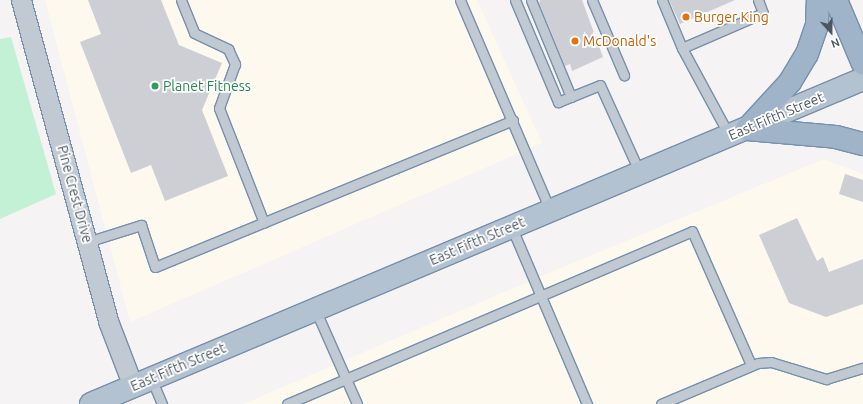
<!DOCTYPE html>
<style>
body{margin:0}
#map{position:relative;width:863px;height:404px;overflow:hidden;background:#f5f3f3;font-family:Ubuntu,sans-serif}
div>[style]{position:absolute}
.commercial>*{inset:0;background:#fdf9ef}
.green>*{inset:0;background:#c3f1d5}
.building>*{inset:0;background:#cdcfd5}
.roads{filter:drop-shadow(1px 0 #7690ad) drop-shadow(-1px 0 #7690ad) drop-shadow(0 1px #7690ad) drop-shadow(0 -1px #7690ad)}
.service>*{height:9px;margin:-4.5px;padding:0 4.5px;transform-origin:4.5px;border-radius:4.5px;background:#c1cad2}
.minor>*{height:19px;margin:-9.5px;padding:0 9.5px;transform-origin:9.5px;border-radius:9.5px;background:#c1cad2}
.primary>*{height:22px;margin:-11px;padding:0 11px;transform-origin:11px;border-radius:11px;background:#b3c2d1}
.trunk>*{height:22px;margin:-11px;padding:0 11px;transform-origin:11px;border-radius:11px;background:#9fb4c9}
.dots>*{width:11px;height:11px;translate:-50% -50%;box-sizing:border-box;border:2px solid #fff;border-radius:50%}
span{translate:-50% -50%;white-space:nowrap;text-align:center;line-height:1.15;-webkit-text-stroke:3.5px #fff;paint-order:stroke}
.food-label{font-size:14px;color:#c56008}
.left{translate:0 -50%;text-align:left}
.leisure-label{font-size:14px;color:#27864d}
.street-label{font-size:14px;color:#4a5661}
.north{position:absolute;left:811px;top:12px;width:40px;height:40px;-webkit-text-stroke:3px #fff;paint-order:stroke;rotate:159deg;font-size:11px;font-weight:700;line-height:16px;text-align:center;color:#4a5661}
.north::after{content:'';display:block;margin:auto;width:14px;height:18px;background:#4a5661;clip-path:polygon(50% 0,100% 100%,50% 72%,0 100%)}
</style>
<div id="map">
<div class="commercial">
<div style="clip-path:polygon(45px 0,477px 0,542px 143px,130px 322px)"></div>
<div style="clip-path:polygon(824px 159px,863px 174px,863px 404px,243px 404px,551px 272px)"></div>
</div>
<div class="green">
<div style="clip-path:polygon(11px 37px,56px 194px,0 219px,0 39px)"></div>
</div>
<div class="building">
<div style="clip-path:polygon(88px 0,161px 0,179px 45px,222px 63px,202px 110px,228px 176px,165px 201px,151px 165px,131px 173px,80px 42px,101px 34px)"></div>
<div style="clip-path:polygon(540px 0,582px 0,603px 57px,572px 71px,570px 64px,565px 66px,539px 3px)"></div>
<div style="clip-path:polygon(669px 0,735px 0,680px 24px)"></div>
<div style="clip-path:polygon(845px 174px,863px 180px,863px 202px,839px 194px)"></div>
<div style="clip-path:polygon(797px 218px,817px 261px,823px 257px,829px 272px,863px 259px,863px 304px,826px 317px,789px 303px,759px 235px)"></div>
</div>
<div class="roads">
<div class="service">
<div style="left:181px;top:0;width:35px;rotate:68deg"></div>
<div style="left:194px;top:33px;width:38px;rotate:25deg"></div>
<div style="left:228px;top:49px;width:17px;rotate:65deg"></div>
<div style="left:235px;top:64px;width:47px;rotate:110deg"></div>
<div style="left:219px;top:108px;width:123px;rotate:68.6deg"></div>
<div style="left:460px;top:0;width:228px;rotate:66.8deg"></div>
<div style="left:515px;top:0;width:111px;rotate:67.1deg"></div>
<div style="left:558px;top:102px;width:45px;rotate:-22deg"></div>
<div style="left:600px;top:85px;width:97px;rotate:65.6deg"></div>
<div style="left:531px;top:0;width:105px;rotate:67.6deg"></div>
<div style="left:592px;top:0;width:82px;rotate:66.9deg"></div>
<div style="left:662px;top:0;width:52px;rotate:67.4deg"></div>
<div style="left:729px;top:135px;width:99px;rotate:-118.4deg"></div>
<div style="left:682px;top:48px;width:88px;rotate:-23.4deg"></div>
<div style="left:763px;top:13px;width:14px;rotate:-111deg"></div>
<div style="left:511px;top:226px;width:194px;rotate:66.9deg"></div>
<div style="left:87px;top:242px;width:57px;rotate:-17.5deg"></div>
<div style="left:141px;top:225px;width:44px;rotate:71.6deg"></div>
<div style="left:155px;top:267px;width:387px;rotate:-22.3deg"></div>
<div style="left:315px;top:309px;width:104px;rotate:66.1deg"></div>
<div style="left:151px;top:378px;width:28px;rotate:67deg"></div>
<div style="left:287px;top:404px;width:440px;rotate:-23.1deg"></div>
<div style="left:692px;top:231px;width:146px;rotate:66.2deg"></div>
<div style="left:661px;top:404px;width:105px;rotate:-22.9deg"></div>
<div style="left:758px;top:363px;width:13px;rotate:-4deg"></div>
<div style="left:771px;top:362px;width:58px;rotate:17.2deg"></div>
<div style="left:826px;top:379px;width:39px;rotate:-17deg"></div>
</div>
<div class="minor">
<div style="left:21px;top:0;width:333px;rotate:74.8deg"></div>
<div style="left:108px;top:321px;width:70px;rotate:69deg"></div>
</div>
<div class="primary">
<div style="left:91px;top:404px;width:838px;rotate:-22.83deg"></div>
</div>
<div class="trunk">
<div style="left:836px;top:0;width:69px;rotate:67.1deg"></div>
<div style="left:747px;top:129px;width:64px;rotate:-47.5deg"></div>
<div style="left:790px;top:82px;width:33px;rotate:-59deg"></div>
<div style="left:807px;top:54px;width:31px;rotate:-71deg"></div>
<div style="left:817px;top:25px;width:25px;rotate:-88deg"></div>
<div style="left:747px;top:129px;width:89px;rotate:5.1deg"></div>
<div style="left:836px;top:137px;width:28px;rotate:15deg"></div>
</div>
</div>
<div class="dots">
<div style="left:686px;top:17px;background:#e8710a"></div>
<div style="left:575px;top:41px;background:#e8710a"></div>
<div style="left:155px;top:86px;background:#2e9e5b"></div>
</div>
<div class="food-label">
<span class="left" style="left:694px;top:17px">Burger King</span>
<span class="left" style="left:583px;top:41px">McDonald's</span>
</div>
<div class="leisure-label">
<span class="left" style="left:163px;top:86px">Planet Fitness</span>
</div>
<div class="street-label">
<span style="left:776px;top:116px;rotate:-23deg">East Fifth Street</span>
<span style="left:75px;top:194px;rotate:75deg">Pine Crest Drive</span>
<span style="left:477px;top:241px;rotate:-23deg">East Fifth Street</span>
<span style="left:178px;top:367px;rotate:-23deg">East Fifth Street</span>
</div>
<div class="north">N</div>
</div>
